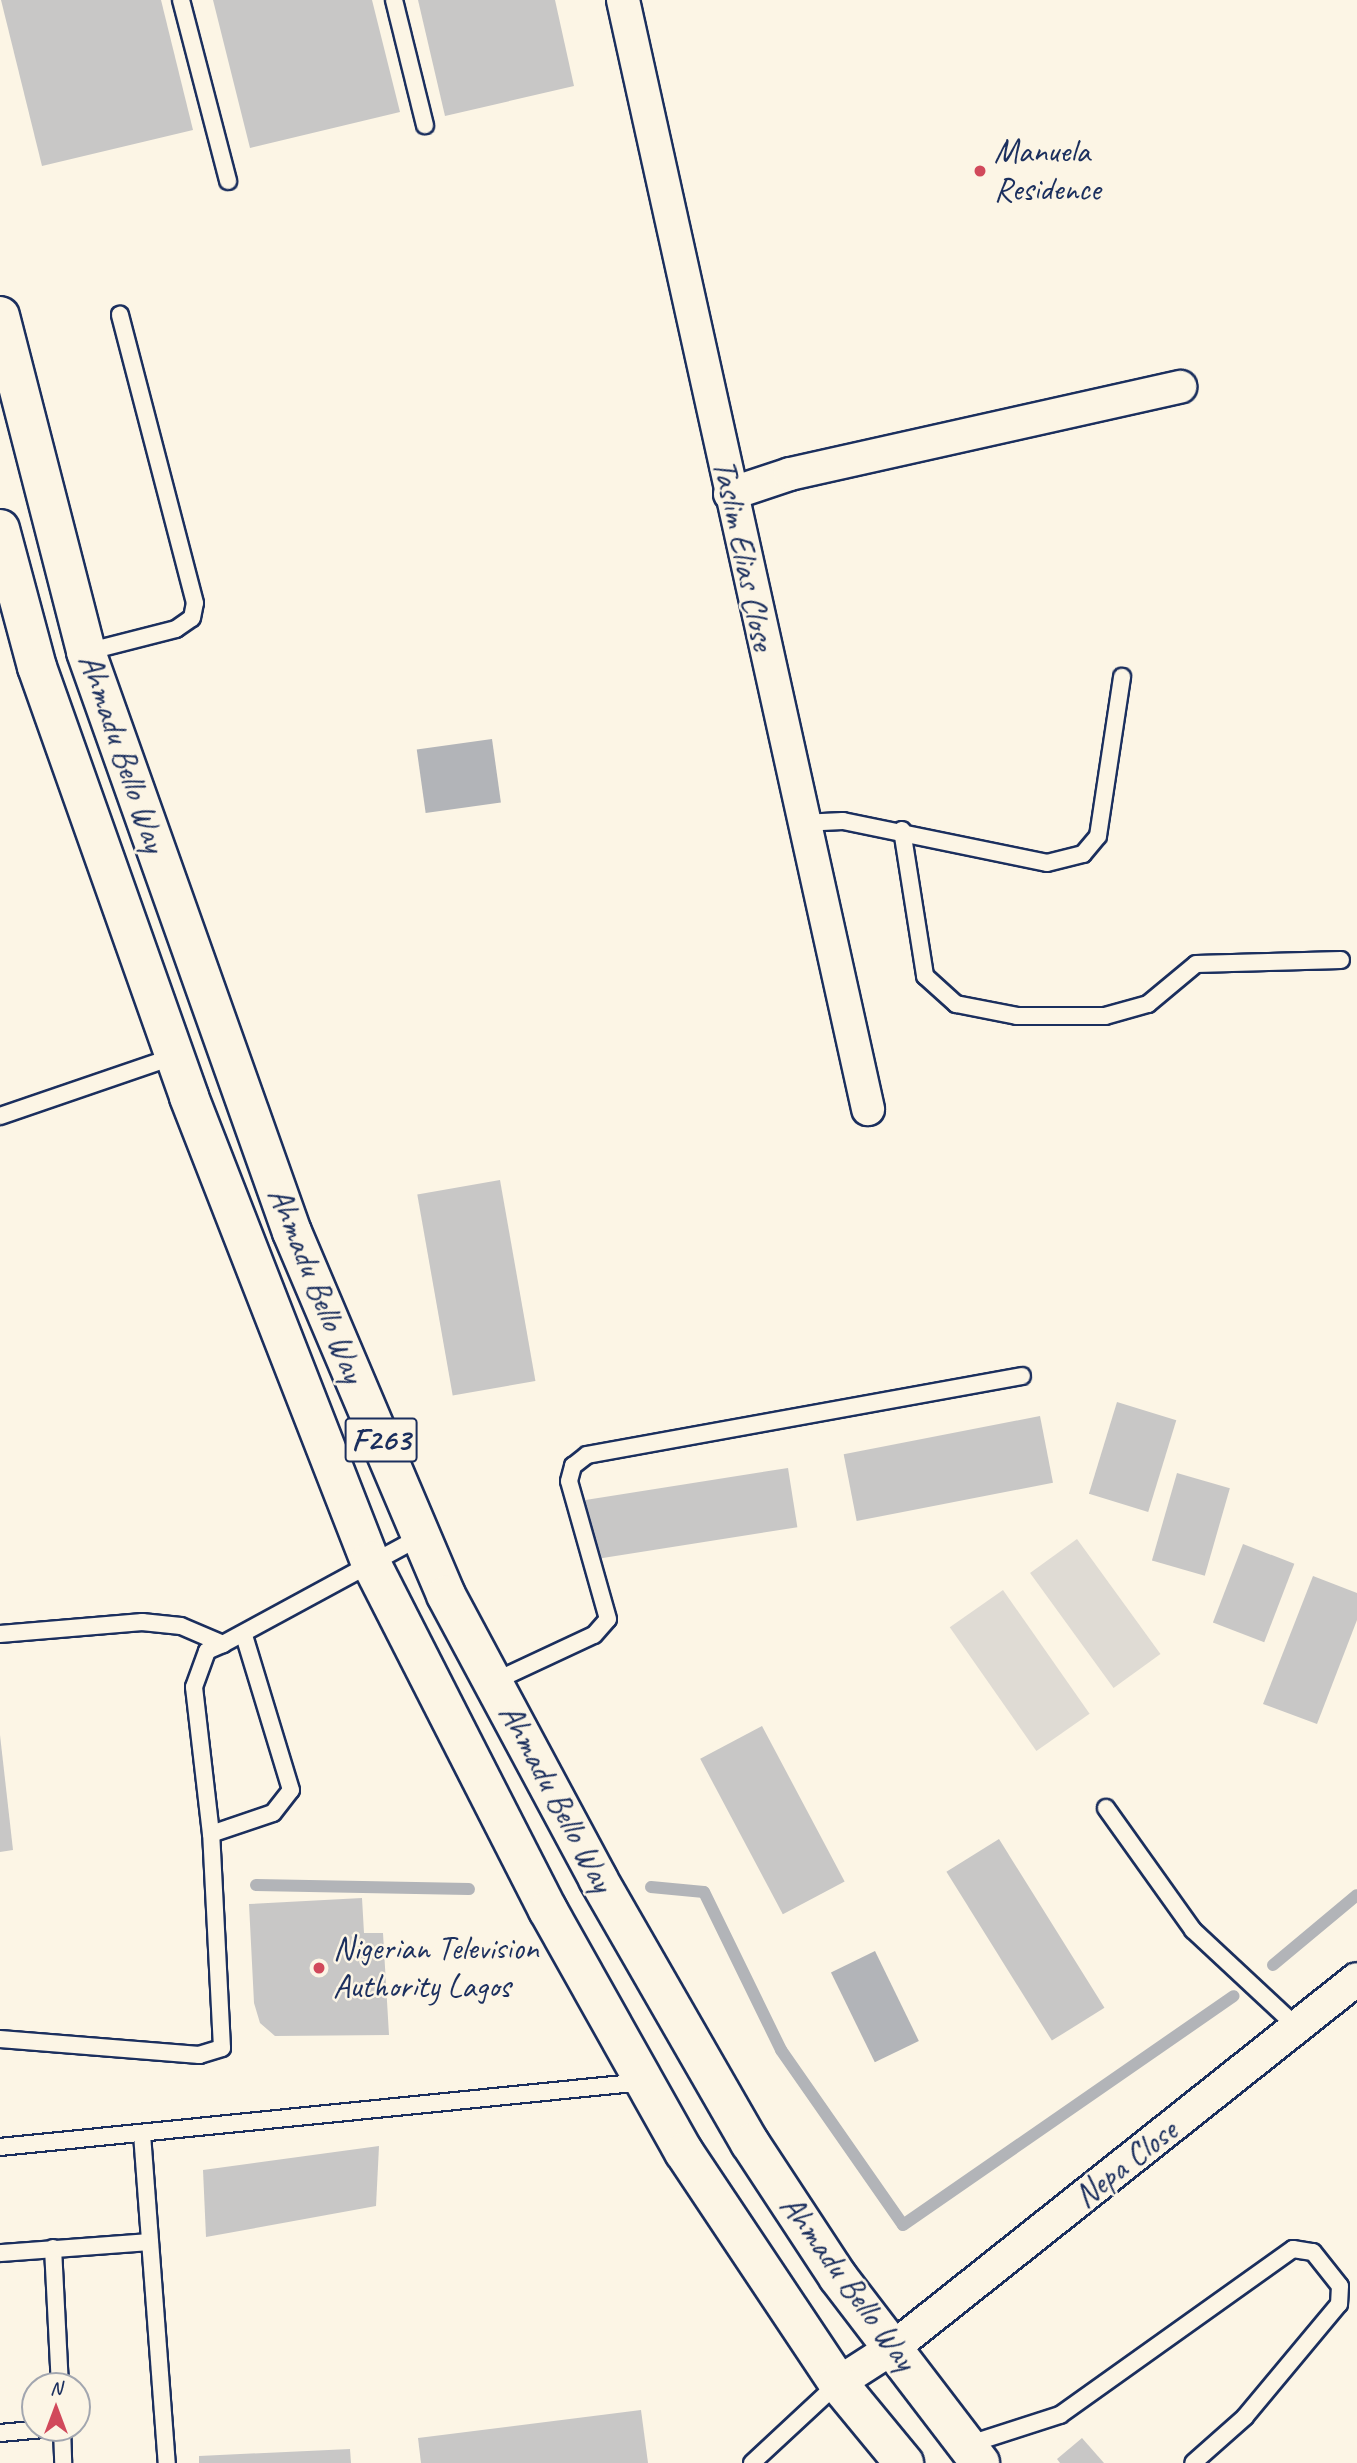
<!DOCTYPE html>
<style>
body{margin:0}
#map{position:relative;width:1357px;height:2463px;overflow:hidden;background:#fcf5e5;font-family:Caveat,sans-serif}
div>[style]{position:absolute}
.green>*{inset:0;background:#dfdbd4;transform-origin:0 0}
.water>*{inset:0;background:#b2b4b8;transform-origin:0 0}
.stream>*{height:12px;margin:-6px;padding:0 6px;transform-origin:6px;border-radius:6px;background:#b2b4b8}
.building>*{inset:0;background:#c8c7c6;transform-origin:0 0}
.roads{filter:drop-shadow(2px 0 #1b2f5e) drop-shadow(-2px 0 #1b2f5e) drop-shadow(0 2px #1b2f5e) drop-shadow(0 -2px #1b2f5e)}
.lane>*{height:16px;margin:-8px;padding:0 8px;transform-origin:8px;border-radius:8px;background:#fcf5e5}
.street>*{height:32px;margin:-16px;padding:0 16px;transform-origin:16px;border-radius:16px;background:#fcf5e5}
.highway>*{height:38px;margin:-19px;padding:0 19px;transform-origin:19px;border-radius:19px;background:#fcf5e5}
.dots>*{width:19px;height:19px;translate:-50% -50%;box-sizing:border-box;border:4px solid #fcf5e5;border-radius:50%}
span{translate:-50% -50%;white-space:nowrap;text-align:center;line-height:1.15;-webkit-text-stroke:5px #fcf5e5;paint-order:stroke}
.shield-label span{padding:2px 5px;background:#fcf5e5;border:2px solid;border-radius:5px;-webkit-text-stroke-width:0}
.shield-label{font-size:32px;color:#1b2f5e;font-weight:700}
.poi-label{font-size:33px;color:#1b2f5e}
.left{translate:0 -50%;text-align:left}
.street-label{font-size:33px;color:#1b2f5e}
.north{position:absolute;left:21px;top:2372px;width:70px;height:70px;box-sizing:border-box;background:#fcf5e5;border:2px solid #a2a6af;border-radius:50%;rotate:0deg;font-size:19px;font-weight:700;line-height:28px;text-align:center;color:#1b2f5e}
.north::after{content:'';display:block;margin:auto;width:24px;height:32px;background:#d1495b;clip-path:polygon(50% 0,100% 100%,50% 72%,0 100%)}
</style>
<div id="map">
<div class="green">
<div style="left:1077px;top:1539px;width:142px;height:58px;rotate:54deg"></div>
<div style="left:1003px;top:1590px;width:151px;height:65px;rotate:55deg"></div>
</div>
<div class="water">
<div style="left:492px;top:739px;width:64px;height:76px;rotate:82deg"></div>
<div style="left:875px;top:1951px;width:100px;height:49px;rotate:64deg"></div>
</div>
<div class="stream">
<div style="left:256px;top:1885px;width:213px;rotate:1.1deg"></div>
<div style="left:651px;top:1887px;width:53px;rotate:5.4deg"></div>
<div style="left:704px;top:1892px;width:176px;rotate:64deg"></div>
<div style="left:781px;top:2050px;width:213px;rotate:55.1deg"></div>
<div style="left:903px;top:2225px;width:402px;rotate:-34.7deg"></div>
<div style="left:1273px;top:1965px;width:109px;rotate:-39.8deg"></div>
</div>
<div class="building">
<div style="clip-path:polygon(1px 0,161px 0,193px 130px,42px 166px)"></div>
<div style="clip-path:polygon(213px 0,372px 0,400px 112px,250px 148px)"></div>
<div style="clip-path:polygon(418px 0,555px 0,574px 86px,445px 116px)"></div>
<div style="left:500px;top:1180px;width:204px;height:84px;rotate:80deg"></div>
<div style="left:1117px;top:1402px;width:62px;height:96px;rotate:17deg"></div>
<div style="left:1040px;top:1416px;width:68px;height:200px;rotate:79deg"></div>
<div style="left:788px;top:1468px;width:60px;height:205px;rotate:81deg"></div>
<div style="left:1177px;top:1473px;width:55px;height:91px;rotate:16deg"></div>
<div style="left:1243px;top:1544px;width:55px;height:84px;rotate:21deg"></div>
<div style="clip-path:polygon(1313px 1576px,1357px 1593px,1357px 1620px,1317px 1724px,1263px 1704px)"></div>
<div style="left:762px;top:1726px;width:176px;height:70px;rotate:62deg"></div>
<div style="clip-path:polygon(0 1735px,13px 1850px,0 1852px)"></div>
<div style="left:999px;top:1839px;width:199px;height:62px;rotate:58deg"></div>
<div style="clip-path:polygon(362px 1898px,364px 1933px,383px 1933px,389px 2035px,275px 2036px,260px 2023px,254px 2003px,249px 1904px)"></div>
<div style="clip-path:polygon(379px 2146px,376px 2206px,206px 2237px,203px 2170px)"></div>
<div style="clip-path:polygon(641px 2410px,648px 2463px,421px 2463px,418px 2438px)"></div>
<div style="clip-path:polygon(1082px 2438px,1104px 2463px,1060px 2463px,1057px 2459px)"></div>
<div style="clip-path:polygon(350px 2449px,351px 2463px,199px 2463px,199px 2456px)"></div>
</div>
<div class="roads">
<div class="lane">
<div style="left:181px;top:0;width:187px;rotate:75.4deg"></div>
<div style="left:394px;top:0;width:129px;rotate:76.1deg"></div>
<div style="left:86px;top:652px;width:93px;rotate:-14.3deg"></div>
<div style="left:176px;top:629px;width:19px;rotate:-35deg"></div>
<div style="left:192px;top:618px;width:15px;rotate:-79deg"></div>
<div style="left:195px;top:603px;width:298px;rotate:-104.6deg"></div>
<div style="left:801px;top:823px;width:42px;rotate:-2.7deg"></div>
<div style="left:843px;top:821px;width:208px;rotate:11.6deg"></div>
<div style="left:1047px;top:863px;width:37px;rotate:-14deg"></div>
<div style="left:1083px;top:854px;width:23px;rotate:-50deg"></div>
<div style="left:1098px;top:836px;width:161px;rotate:-81.4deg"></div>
<div style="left:902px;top:830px;width:148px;rotate:81deg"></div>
<div style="left:925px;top:976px;width:42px;rotate:42.1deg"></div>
<div style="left:956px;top:1004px;width:62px;rotate:11.1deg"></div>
<div style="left:1017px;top:1016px;width:88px"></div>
<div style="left:1105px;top:1016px;width:45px;rotate:-15.6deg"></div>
<div style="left:1148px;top:1004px;width:62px;rotate:-39.8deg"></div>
<div style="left:1196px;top:964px;width:145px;rotate:-1.6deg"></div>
<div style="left:0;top:1116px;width:185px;rotate:-18.9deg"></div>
<div style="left:0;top:1634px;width:143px;rotate:-4.8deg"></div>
<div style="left:142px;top:1622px;width:39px;rotate:6deg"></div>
<div style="left:181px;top:1626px;width:46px;rotate:23.2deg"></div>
<div style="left:223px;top:1644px;width:226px;rotate:-28.5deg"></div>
<div style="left:493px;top:1682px;width:111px;rotate:-25deg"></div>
<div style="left:594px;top:1635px;width:21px;rotate:-49deg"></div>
<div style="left:608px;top:1619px;width:143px;rotate:-105.8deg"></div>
<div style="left:569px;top:1481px;width:16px;rotate:-75deg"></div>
<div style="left:573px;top:1466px;width:18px;rotate:-38deg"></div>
<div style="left:587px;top:1455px;width:442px;rotate:-10.3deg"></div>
<div style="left:1106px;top:1808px;width:150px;rotate:54.5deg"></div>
<div style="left:1193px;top:1930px;width:144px;rotate:43deg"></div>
<div style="left:211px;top:1834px;width:65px;rotate:-18.7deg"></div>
<div style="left:273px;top:1813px;width:29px;rotate:-52deg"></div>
<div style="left:291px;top:1790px;width:162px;rotate:-106.9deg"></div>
<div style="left:0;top:2039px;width:200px;rotate:4.6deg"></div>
<div style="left:199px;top:2055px;width:24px;rotate:-17deg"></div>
<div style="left:222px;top:2048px;width:214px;rotate:-92.9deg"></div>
<div style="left:211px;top:1834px;width:148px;rotate:-96.6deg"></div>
<div style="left:194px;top:1687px;width:38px;rotate:-70deg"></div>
<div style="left:207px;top:1651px;width:17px;rotate:-24deg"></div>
<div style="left:142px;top:2134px;width:330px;rotate:85.7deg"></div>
<div style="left:0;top:2147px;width:646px;rotate:-5.77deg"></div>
<div style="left:53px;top:2248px;width:138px;rotate:87.1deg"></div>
<div style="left:0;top:2253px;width:149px;rotate:-4.2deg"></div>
<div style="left:62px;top:2428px;width:35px;rotate:88deg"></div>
<div style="left:0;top:2433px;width:54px;rotate:-5.3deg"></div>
<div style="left:967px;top:2445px;width:98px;rotate:-17.9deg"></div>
<div style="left:1060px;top:2415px;width:286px;rotate:-35.5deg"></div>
<div style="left:1293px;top:2249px;width:20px;rotate:9deg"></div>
<div style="left:1313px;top:2252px;width:43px;rotate:51.5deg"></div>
<div style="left:1340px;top:2286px;width:18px;rotate:93deg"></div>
<div style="left:1339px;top:2304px;width:147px;rotate:129.8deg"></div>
<div style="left:1245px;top:2417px;width:69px;rotate:138.5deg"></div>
<div style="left:752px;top:2463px;width:117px;rotate:-42.9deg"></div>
</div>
<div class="street">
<div style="left:623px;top:0;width:1136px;rotate:77.54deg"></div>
<div style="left:730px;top:494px;width:63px;rotate:-18.4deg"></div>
<div style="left:790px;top:474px;width:400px;rotate:-12.6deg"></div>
<div style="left:838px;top:2383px;width:67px;rotate:-32.7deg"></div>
<div style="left:894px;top:2347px;width:591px;rotate:-38.48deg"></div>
</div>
<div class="highway">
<div style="left:0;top:316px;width:347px;rotate:75.6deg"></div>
<div style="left:86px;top:652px;width:615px;rotate:70.45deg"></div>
<div style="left:292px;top:1232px;width:394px;rotate:67deg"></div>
<div style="left:446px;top:1595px;width:322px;rotate:61.8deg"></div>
<div style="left:598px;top:1879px;width:305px;rotate:60.1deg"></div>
<div style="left:750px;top:2143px;width:160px;rotate:56.7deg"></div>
<div style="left:838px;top:2277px;width:234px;rotate:52.6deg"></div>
<div style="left:0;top:529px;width:143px;rotate:75deg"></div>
<div style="left:37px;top:667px;width:456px;rotate:70.5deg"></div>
<div style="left:189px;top:1097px;width:498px;rotate:68.7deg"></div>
<div style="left:370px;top:1561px;width:392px;rotate:63deg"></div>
<div style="left:548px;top:1910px;width:278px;rotate:60.7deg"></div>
<div style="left:684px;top:2152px;width:278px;rotate:56.3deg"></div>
<div style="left:838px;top:2383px;width:104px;rotate:50.5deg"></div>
</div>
</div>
<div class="dots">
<div style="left:980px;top:171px;background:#d1495b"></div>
<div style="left:319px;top:1968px;background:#d1495b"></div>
</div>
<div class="shield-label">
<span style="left:381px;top:1440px">F263</span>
</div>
<div class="poi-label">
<span class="left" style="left:994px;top:171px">Manuela<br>Residence</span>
<span class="left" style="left:333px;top:1968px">Nigerian Television<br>Authority Lagos</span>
</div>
<div class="street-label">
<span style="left:743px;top:555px;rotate:78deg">Taslim Elias Close</span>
<span style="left:122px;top:753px;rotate:71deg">Ahmadu Bello Way</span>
<span style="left:316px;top:1285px;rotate:68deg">Ahmadu Bello Way</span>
<span style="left:556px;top:1798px;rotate:62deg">Ahmadu Bello Way</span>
<span style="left:1126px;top:2164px;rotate:-38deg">Nepa Close</span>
<span style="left:848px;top:2283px;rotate:54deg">Ahmadu Bello Way</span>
</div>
<div class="north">N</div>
</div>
